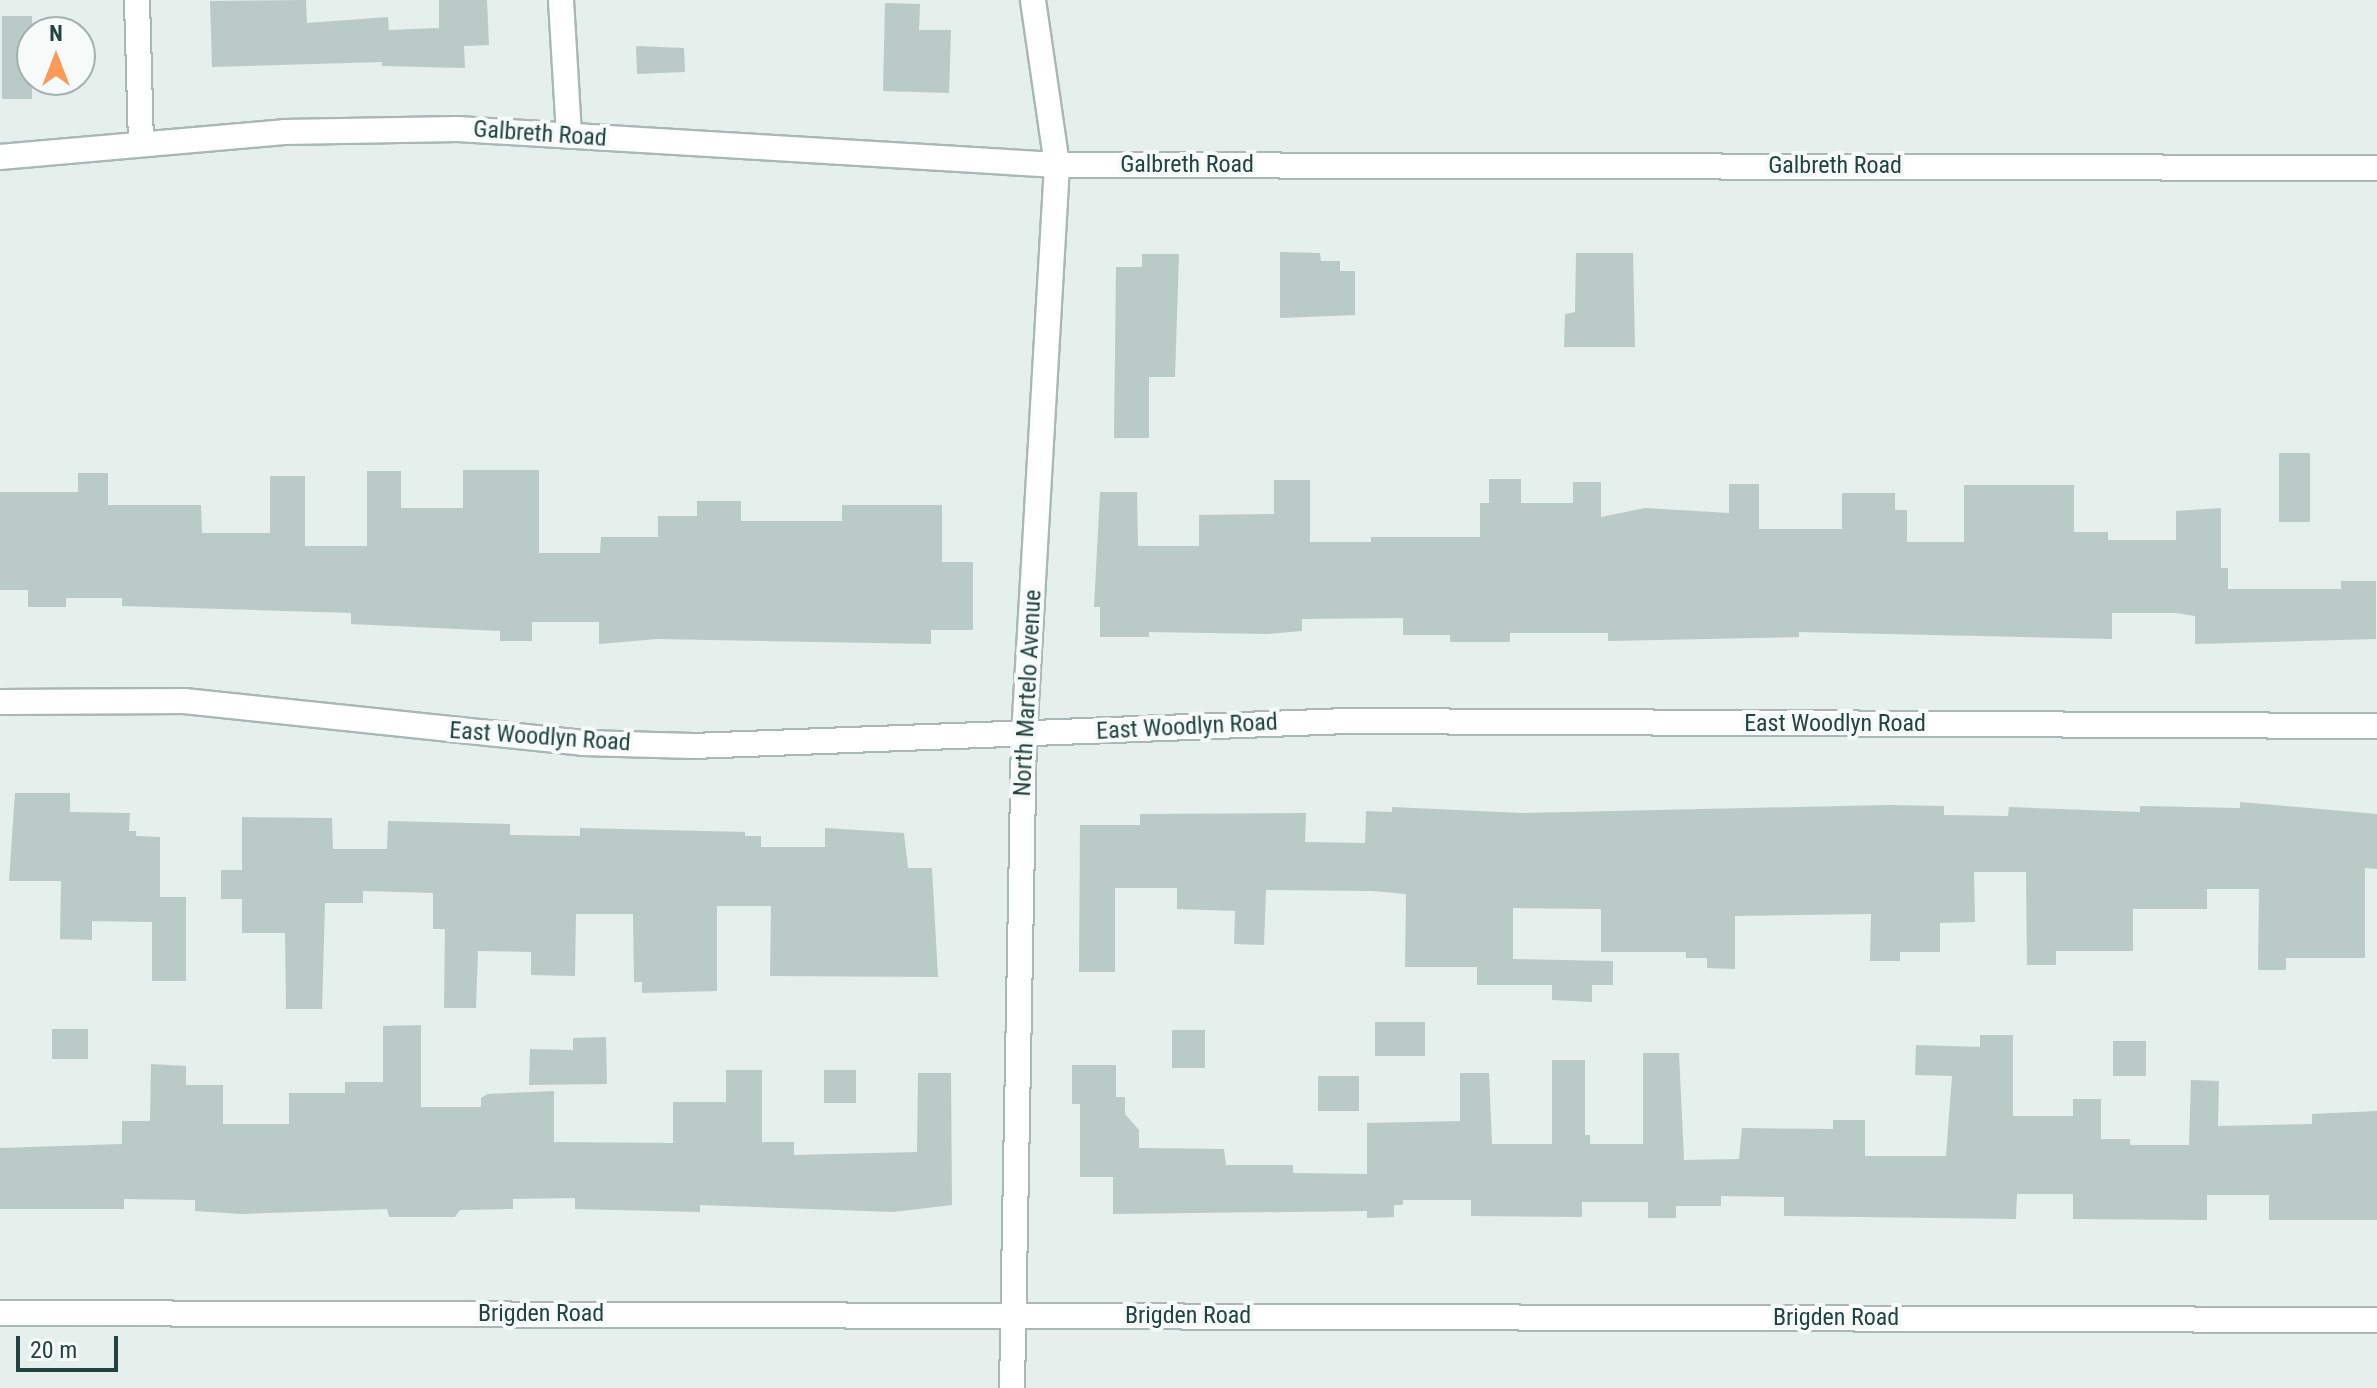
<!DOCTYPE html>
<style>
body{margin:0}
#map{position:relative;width:2377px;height:1388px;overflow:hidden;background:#e5efec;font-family:"Roboto Condensed",sans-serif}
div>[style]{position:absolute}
.building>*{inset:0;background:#bacac6;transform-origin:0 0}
.roads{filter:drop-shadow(2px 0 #a7b8b5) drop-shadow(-2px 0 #a7b8b5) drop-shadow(0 2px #a7b8b5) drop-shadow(0 -2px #a7b8b5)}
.street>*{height:24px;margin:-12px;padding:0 12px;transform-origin:12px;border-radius:12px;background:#fff}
span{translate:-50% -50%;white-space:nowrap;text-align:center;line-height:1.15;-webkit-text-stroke:8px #f6fbf9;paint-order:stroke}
.street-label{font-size:24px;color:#22433f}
.north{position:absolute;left:16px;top:16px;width:80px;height:80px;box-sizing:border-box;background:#f6fbf9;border:2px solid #a1b1af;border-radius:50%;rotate:0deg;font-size:22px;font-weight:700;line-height:32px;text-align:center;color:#22433f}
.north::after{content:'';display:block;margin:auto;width:28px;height:36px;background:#fa9958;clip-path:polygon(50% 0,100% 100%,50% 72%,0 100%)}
.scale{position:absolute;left:16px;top:1336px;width:102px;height:36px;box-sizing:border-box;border:4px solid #22433f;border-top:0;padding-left:10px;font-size:24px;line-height:28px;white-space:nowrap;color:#22433f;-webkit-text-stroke:6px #f6fbf9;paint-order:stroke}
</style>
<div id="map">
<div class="building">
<div style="clip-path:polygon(306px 0,307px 23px,388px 17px,389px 30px,439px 28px,439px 0,487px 0,489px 45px,464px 46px,465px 68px,382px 66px,382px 62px,212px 67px,210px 1px)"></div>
<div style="clip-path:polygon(885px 3px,920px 4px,919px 30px,951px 30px,949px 93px,883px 91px)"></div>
<div style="left:2px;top:16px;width:30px;height:83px"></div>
<div style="clip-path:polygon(636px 46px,684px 48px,685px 72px,637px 74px)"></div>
<div style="clip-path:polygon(1280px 252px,1320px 253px,1321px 261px,1340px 261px,1340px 271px,1355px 271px,1355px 315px,1280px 318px)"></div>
<div style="clip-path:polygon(1576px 253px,1633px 253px,1635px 347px,1564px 347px,1565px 314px,1575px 312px)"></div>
<div style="clip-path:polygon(1142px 254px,1179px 254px,1175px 377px,1149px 377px,1149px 438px,1114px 438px,1116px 267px,1142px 267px)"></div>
<div style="left:2279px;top:453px;width:31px;height:69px"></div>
<div style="clip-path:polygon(463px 470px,539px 470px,539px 553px,600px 553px,601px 537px,658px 537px,658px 516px,697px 516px,697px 501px,741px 501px,741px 521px,842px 521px,842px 505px,942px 505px,942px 562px,973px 562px,973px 630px,931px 630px,931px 644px,657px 639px,599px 644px,599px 622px,532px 622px,532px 641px,500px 641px,500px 631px,351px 624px,351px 613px,122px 606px,122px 598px,66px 598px,66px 607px,28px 607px,28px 590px,0 590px,0 492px,78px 492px,78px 473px,108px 473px,108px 505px,201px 505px,202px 533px,270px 533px,270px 476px,305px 476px,305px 546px,367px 546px,367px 471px,401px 471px,401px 508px,463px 508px)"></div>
<div style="clip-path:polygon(1489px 479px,1521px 479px,1521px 503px,1573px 503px,1573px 482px,1601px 482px,1601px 517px,1645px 508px,1729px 513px,1729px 484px,1759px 484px,1759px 529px,1842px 529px,1842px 493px,1895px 493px,1895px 510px,1907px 510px,1907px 542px,1964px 542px,1964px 485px,2074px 485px,2074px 532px,2108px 532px,2108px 540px,2176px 540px,2176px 511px,2221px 508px,2221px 568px,2228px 568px,2228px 589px,2341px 589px,2341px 581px,2376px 581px,2376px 639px,2195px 644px,2195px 616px,2176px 613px,2112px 613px,2112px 639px,1799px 632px,1799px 637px,1608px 641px,1608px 633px,1510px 633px,1510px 642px,1450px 642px,1450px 635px,1403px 635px,1403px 618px,1302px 619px,1302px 631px,1268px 634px,1149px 632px,1149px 637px,1100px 637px,1100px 607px,1094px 607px,1100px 492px,1137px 492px,1138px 546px,1199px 546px,1199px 515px,1274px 514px,1274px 480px,1310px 480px,1310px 542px,1371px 542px,1371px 537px,1480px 537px,1480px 503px,1489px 503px)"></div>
<div style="clip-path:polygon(15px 793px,70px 793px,70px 812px,130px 813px,129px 831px,136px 831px,136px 836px,160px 837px,160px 897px,186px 897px,186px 981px,152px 981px,152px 922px,92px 921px,92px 940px,60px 939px,61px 881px,9px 881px)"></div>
<div style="clip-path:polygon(2240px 802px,2377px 814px,2377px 869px,2365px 868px,2365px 958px,2286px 958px,2286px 970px,2258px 970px,2259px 889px,2207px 889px,2207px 909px,2133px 909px,2133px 951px,2056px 951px,2056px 965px,2027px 965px,2026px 872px,1974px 872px,1975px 922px,1940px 923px,1940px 952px,1900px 952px,1900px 961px,1870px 961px,1871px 914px,1735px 916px,1735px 969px,1707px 968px,1707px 958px,1686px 958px,1686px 952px,1601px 952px,1601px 909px,1513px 908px,1513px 959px,1613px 961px,1613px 985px,1592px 985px,1592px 1002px,1552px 1000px,1552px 985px,1477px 985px,1477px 967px,1405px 967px,1406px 894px,1372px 891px,1266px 890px,1264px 945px,1234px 944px,1235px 911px,1177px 909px,1177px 888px,1115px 888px,1115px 972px,1079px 972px,1080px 825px,1140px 825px,1140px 814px,1306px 813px,1305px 842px,1365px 843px,1366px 811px,1392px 812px,1392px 807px,1521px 813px,1888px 805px,1944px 806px,1944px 815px,2008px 816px,2009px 807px,2140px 812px,2140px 806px,2240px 808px)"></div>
<div style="clip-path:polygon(242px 817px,332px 818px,333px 849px,387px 849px,388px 821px,510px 824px,510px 835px,580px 836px,580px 828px,745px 832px,745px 836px,761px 836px,761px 847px,825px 847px,825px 828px,904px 833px,908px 868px,932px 868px,938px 977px,770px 976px,771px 906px,717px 906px,717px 991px,642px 993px,642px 982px,634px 982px,633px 914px,576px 914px,575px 976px,531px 975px,531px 952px,478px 951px,476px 1008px,444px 1008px,445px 929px,433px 929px,433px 893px,363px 891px,363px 903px,325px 903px,322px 1009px,286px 1009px,285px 933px,242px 933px,242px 899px,221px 899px,221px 870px,242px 870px)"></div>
<div style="left:1375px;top:1022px;width:50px;height:34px"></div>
<div style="clip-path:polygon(421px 1025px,421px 1107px,481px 1107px,481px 1098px,488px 1094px,554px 1091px,554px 1142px,673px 1143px,673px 1102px,726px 1102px,726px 1070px,762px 1070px,762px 1142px,794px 1142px,794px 1155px,917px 1152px,918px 1073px,951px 1073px,952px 1205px,893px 1212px,700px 1205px,700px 1212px,575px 1209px,575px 1198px,513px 1199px,513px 1209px,460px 1210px,455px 1217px,389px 1217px,387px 1209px,241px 1214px,195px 1211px,195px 1200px,124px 1199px,124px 1209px,0 1209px,0 1148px,122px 1144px,122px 1121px,150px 1121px,151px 1064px,186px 1066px,186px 1085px,223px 1085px,223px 1124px,289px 1124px,289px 1093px,345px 1093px,345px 1082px,383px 1082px,383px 1026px)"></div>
<div style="left:52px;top:1029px;width:36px;height:30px"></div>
<div style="left:1172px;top:1030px;width:33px;height:38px"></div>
<div style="clip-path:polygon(1980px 1035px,2013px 1035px,2013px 1116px,2073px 1116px,2073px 1099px,2101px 1099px,2101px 1139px,2130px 1139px,2130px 1145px,2189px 1145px,2191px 1080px,2219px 1081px,2218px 1126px,2312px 1124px,2312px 1114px,2377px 1111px,2377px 1220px,2269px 1220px,2269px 1195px,2207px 1195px,2207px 1220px,2073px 1219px,2073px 1194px,2017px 1194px,2016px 1219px,1784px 1216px,1784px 1197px,1721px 1196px,1721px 1206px,1676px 1206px,1676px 1218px,1648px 1218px,1648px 1202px,1582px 1202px,1582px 1217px,1471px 1216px,1471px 1200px,1403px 1200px,1403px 1205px,1394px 1205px,1394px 1217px,1367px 1218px,1367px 1211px,1113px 1214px,1113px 1177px,1080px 1177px,1080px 1104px,1072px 1104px,1072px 1065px,1116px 1065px,1116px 1097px,1125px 1097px,1125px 1114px,1139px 1130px,1139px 1148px,1224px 1149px,1226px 1165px,1293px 1165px,1293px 1173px,1367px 1174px,1367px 1123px,1460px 1121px,1460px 1073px,1489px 1073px,1492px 1144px,1552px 1144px,1552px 1060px,1585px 1060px,1585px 1135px,1590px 1135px,1590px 1144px,1643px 1144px,1643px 1053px,1679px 1053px,1684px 1160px,1739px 1159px,1742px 1128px,1833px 1129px,1833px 1120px,1865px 1120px,1865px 1156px,1946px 1156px,1952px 1076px,1915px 1075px,1916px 1045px,1980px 1047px)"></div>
<div style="clip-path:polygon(606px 1037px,607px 1084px,529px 1085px,530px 1049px,573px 1050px,573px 1038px)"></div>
<div style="left:2113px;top:1041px;width:33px;height:35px"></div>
<div style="left:824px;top:1070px;width:32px;height:33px"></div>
<div style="left:1318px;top:1076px;width:41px;height:35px"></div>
</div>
<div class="roads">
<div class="street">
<div style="left:137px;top:0;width:143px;rotate:88.4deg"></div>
<div style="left:561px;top:0;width:136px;rotate:86.6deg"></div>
<div style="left:0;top:157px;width:285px;rotate:-5deg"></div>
<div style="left:284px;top:132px;width:174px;rotate:-1deg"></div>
<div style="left:458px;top:129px;width:600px;rotate:3.44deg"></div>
<div style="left:1057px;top:165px;width:1320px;rotate:0.13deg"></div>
<div style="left:0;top:702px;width:184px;rotate:-0.3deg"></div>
<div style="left:184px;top:701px;width:401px;rotate:6deg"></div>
<div style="left:583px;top:743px;width:110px;rotate:1.6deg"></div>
<div style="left:693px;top:746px;width:653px;rotate:-2.19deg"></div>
<div style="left:1346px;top:721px;width:1031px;rotate:0.28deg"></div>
<div style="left:0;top:1313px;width:2377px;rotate:0.17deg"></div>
<div style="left:1012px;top:1388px;width:652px;rotate:-88.95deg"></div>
<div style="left:1024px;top:736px;width:572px;rotate:-86.69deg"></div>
<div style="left:1057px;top:165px;width:167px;rotate:-98.3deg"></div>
</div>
</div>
<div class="street-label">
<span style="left:540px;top:134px;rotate:4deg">Galbreth Road</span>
<span style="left:1187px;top:165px">Galbreth Road</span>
<span style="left:1835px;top:166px">Galbreth Road</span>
<span style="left:1028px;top:693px;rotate:-87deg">North Martelo Avenue</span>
<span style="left:1835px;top:724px">East Woodlyn Road</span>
<span style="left:1187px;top:727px;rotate:-3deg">East Woodlyn Road</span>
<span style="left:540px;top:737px;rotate:4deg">East Woodlyn Road</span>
<span style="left:541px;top:1314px">Brigden Road</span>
<span style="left:1188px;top:1316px">Brigden Road</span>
<span style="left:1836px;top:1318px">Brigden Road</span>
</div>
<div class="north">N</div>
<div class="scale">20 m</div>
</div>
